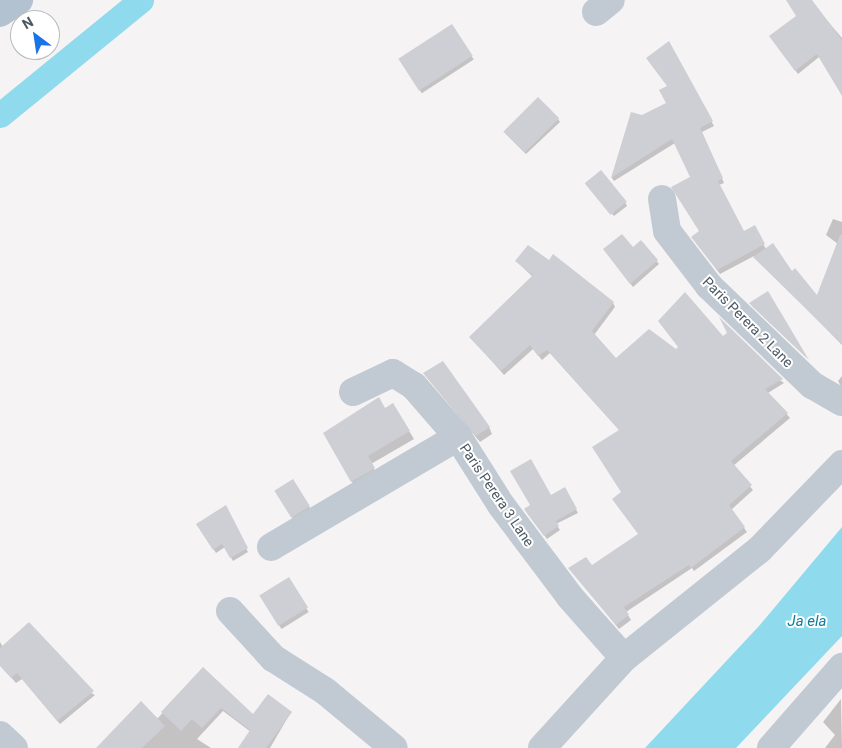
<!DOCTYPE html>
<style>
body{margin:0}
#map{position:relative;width:842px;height:748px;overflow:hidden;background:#f5f3f3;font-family:Roboto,sans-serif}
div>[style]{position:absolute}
.water>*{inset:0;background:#90daee}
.shadow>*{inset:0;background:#0003;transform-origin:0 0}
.canal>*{height:25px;margin:-12.5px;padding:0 12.5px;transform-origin:12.5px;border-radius:12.5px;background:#90daee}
.building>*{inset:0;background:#cdcfd5;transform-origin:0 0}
.minor>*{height:28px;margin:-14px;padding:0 14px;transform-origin:14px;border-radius:14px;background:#c1cad2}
.major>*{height:28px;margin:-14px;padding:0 14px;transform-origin:14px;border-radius:14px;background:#b3c2d1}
span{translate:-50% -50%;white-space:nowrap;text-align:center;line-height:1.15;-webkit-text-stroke:4px #fff;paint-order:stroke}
.street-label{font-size:14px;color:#4a5661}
.water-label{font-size:15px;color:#0c7c9b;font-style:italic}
.north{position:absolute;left:10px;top:10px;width:50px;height:50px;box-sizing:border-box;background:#fff;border:1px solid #b7bbc0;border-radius:50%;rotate:329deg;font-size:14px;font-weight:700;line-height:20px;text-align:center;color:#4a5661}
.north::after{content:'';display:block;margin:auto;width:18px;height:22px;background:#1a73e8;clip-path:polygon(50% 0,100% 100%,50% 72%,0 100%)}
</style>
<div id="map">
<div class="water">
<div style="clip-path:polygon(842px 527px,842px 636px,736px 748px,645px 748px,759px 626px)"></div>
</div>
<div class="shadow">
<div style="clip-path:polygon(813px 4px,842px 38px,842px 94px,819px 57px,798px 74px,772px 39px)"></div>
<div style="left:452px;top:26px;width:40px;height:62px;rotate:57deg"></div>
<div style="clip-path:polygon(669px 43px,714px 126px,702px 132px,724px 183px,719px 185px,743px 232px,754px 227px,766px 249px,818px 298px,838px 244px,826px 235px,833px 219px,842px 222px,842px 345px,754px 256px,720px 274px,695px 241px,700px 231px,691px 177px,675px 143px,614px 181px,612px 178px,632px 114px,642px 117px,668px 103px)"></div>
<div style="clip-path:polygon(558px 119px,560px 122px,526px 154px,506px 134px)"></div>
<div style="clip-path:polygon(588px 186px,625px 202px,627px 206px,614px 216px)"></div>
<div style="clip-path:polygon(641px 242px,659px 264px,633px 287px,607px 253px,633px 249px)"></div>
<div style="clip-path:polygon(516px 261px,613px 303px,615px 307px,594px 335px,616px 359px,676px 351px,722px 338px,784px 383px,768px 393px,790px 418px,733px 466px,753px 490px,731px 510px,747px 532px,694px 571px,692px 568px,626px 612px,631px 620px,619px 629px,570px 569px,591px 567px,640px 535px,622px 492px,620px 431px,550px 353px,542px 360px,533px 349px,504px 375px,471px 337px,533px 277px)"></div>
<div style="clip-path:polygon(768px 293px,806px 357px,752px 306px,751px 303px)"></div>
<div style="clip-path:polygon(424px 374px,489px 427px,492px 434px,480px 442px)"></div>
<div style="clip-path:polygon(842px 376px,842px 388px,838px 381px)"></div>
<div style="clip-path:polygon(393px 405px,414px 439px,371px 464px,378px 476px,356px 489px,325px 434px)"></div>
<div style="left:293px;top:481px;width:34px;height:20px;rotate:58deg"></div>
<div style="clip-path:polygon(565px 489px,578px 513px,556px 524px,560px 530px,547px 539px,527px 513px,532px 505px)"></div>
<div style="clip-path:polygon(225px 507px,248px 552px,233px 561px,225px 547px,216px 553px,198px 524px)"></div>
<div style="left:288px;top:579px;width:39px;height:32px;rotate:58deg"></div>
<div style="clip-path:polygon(0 642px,3px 647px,95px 695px,60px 724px,22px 679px,16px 683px,0 665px)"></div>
<div style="clip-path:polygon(203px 669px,253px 715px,291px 712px,270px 748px,240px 748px,251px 732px,223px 711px,197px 739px,211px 748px,97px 748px,157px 719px)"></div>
<div style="clip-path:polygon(841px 699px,842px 748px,825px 748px,835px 735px,823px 722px)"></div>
</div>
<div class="canal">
<div style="left:0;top:115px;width:182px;rotate:-39.2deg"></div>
</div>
<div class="building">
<div style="clip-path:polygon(786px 0,812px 0,842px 40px,842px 96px,817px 54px,795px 71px,769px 36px,796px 16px)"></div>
<div style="left:452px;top:24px;width:38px;height:64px;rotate:57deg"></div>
<div style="clip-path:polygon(669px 41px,713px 121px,700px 128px,723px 178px,718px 181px,744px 231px,755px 225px,765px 244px,717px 270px,691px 237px,699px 231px,671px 187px,690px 177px,672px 139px,611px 178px,631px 112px,642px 115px,666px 103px,659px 90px,667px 86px,646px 58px)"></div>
<div style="left:538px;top:97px;width:30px;height:49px;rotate:45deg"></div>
<div style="left:601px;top:170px;width:41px;height:21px;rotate:51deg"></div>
<div style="clip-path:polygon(622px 234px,633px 247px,641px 240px,658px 260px,630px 284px,603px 249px)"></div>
<div style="clip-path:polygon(840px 235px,842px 235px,842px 344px,753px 257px,773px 243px,792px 271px,795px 268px,817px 295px)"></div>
<div style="clip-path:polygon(528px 245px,549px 260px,553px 254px,614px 302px,592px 331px,616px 358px,649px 329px,676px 349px,678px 347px,658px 321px,685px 292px,723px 336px,727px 333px,719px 317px,783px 379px,765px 389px,788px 413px,731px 461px,752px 485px,729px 505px,745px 527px,691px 568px,689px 565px,624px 607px,629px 615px,616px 625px,568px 568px,586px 557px,592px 565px,638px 534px,612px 499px,621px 492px,592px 447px,619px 430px,547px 350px,538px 356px,530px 345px,501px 371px,469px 337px,533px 275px,515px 261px)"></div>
<div style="clip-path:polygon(768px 291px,809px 360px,749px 303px)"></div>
<div style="clip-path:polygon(443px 361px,490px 427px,476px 436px,423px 373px)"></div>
<div style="clip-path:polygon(379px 397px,385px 408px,393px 403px,410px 431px,368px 456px,375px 468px,351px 482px,323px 433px)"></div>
<div style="clip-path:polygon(531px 459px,551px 495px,565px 487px,577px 509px,556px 521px,559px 526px,544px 536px,524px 509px,530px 505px,510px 471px)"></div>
<div style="left:293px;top:479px;width:32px;height:22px;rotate:58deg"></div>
<div style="clip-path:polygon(226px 505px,248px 548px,230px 558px,222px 544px,213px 550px,196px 524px)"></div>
<div style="left:289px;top:577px;width:36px;height:35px;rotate:58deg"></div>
<div style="clip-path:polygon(29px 622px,94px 691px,57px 721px,17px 673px,11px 678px,0 666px,0 648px)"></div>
<div style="clip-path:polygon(203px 667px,253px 714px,268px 694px,292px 712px,266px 748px,238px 748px,250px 730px,221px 708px,202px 728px,192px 719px,181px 731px,161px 712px)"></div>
<div style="clip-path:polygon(141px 701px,165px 726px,142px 748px,96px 748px)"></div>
</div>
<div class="minor">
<div style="left:596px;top:12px;width:19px;rotate:-39deg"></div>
<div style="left:662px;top:199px;width:32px;rotate:81deg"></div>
<div style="left:667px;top:231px;width:69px;rotate:52.6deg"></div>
<div style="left:709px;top:286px;width:143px;rotate:43.9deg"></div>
<div style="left:812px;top:385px;width:34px;rotate:30deg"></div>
<div style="left:353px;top:392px;width:44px;rotate:-25.4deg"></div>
<div style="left:393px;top:373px;width:25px;rotate:32deg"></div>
<div style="left:414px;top:386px;width:67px;rotate:49.2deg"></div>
<div style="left:458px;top:437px;width:80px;rotate:57.7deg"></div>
<div style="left:501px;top:505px;width:115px;rotate:53.1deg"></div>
<div style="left:570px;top:597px;width:81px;rotate:48.5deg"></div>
<div style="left:271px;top:547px;width:217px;rotate:-30.5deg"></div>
<div style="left:230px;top:611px;width:64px;rotate:47.5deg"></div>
<div style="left:273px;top:658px;width:62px;rotate:32.4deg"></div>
<div style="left:325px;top:691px;width:89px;rotate:39.6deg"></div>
<div style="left:0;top:735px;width:19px;rotate:43deg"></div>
<div style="left:542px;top:748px;width:122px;rotate:-47.7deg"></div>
<div style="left:624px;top:658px;width:174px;rotate:-38.7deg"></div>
<div style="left:760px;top:549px;width:118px;rotate:-46deg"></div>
<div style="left:771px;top:748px;width:108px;rotate:-48.8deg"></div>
</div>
<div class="major">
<div style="left:0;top:13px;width:23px;rotate:-34deg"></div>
</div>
<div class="street-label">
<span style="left:748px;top:322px;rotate:45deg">Paris Perera 2 Lane</span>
<span style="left:497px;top:495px;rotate:56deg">Paris Perera 3 Lane</span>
</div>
<div class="water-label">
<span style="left:807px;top:622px">Ja ela</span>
</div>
<div class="north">N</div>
</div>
